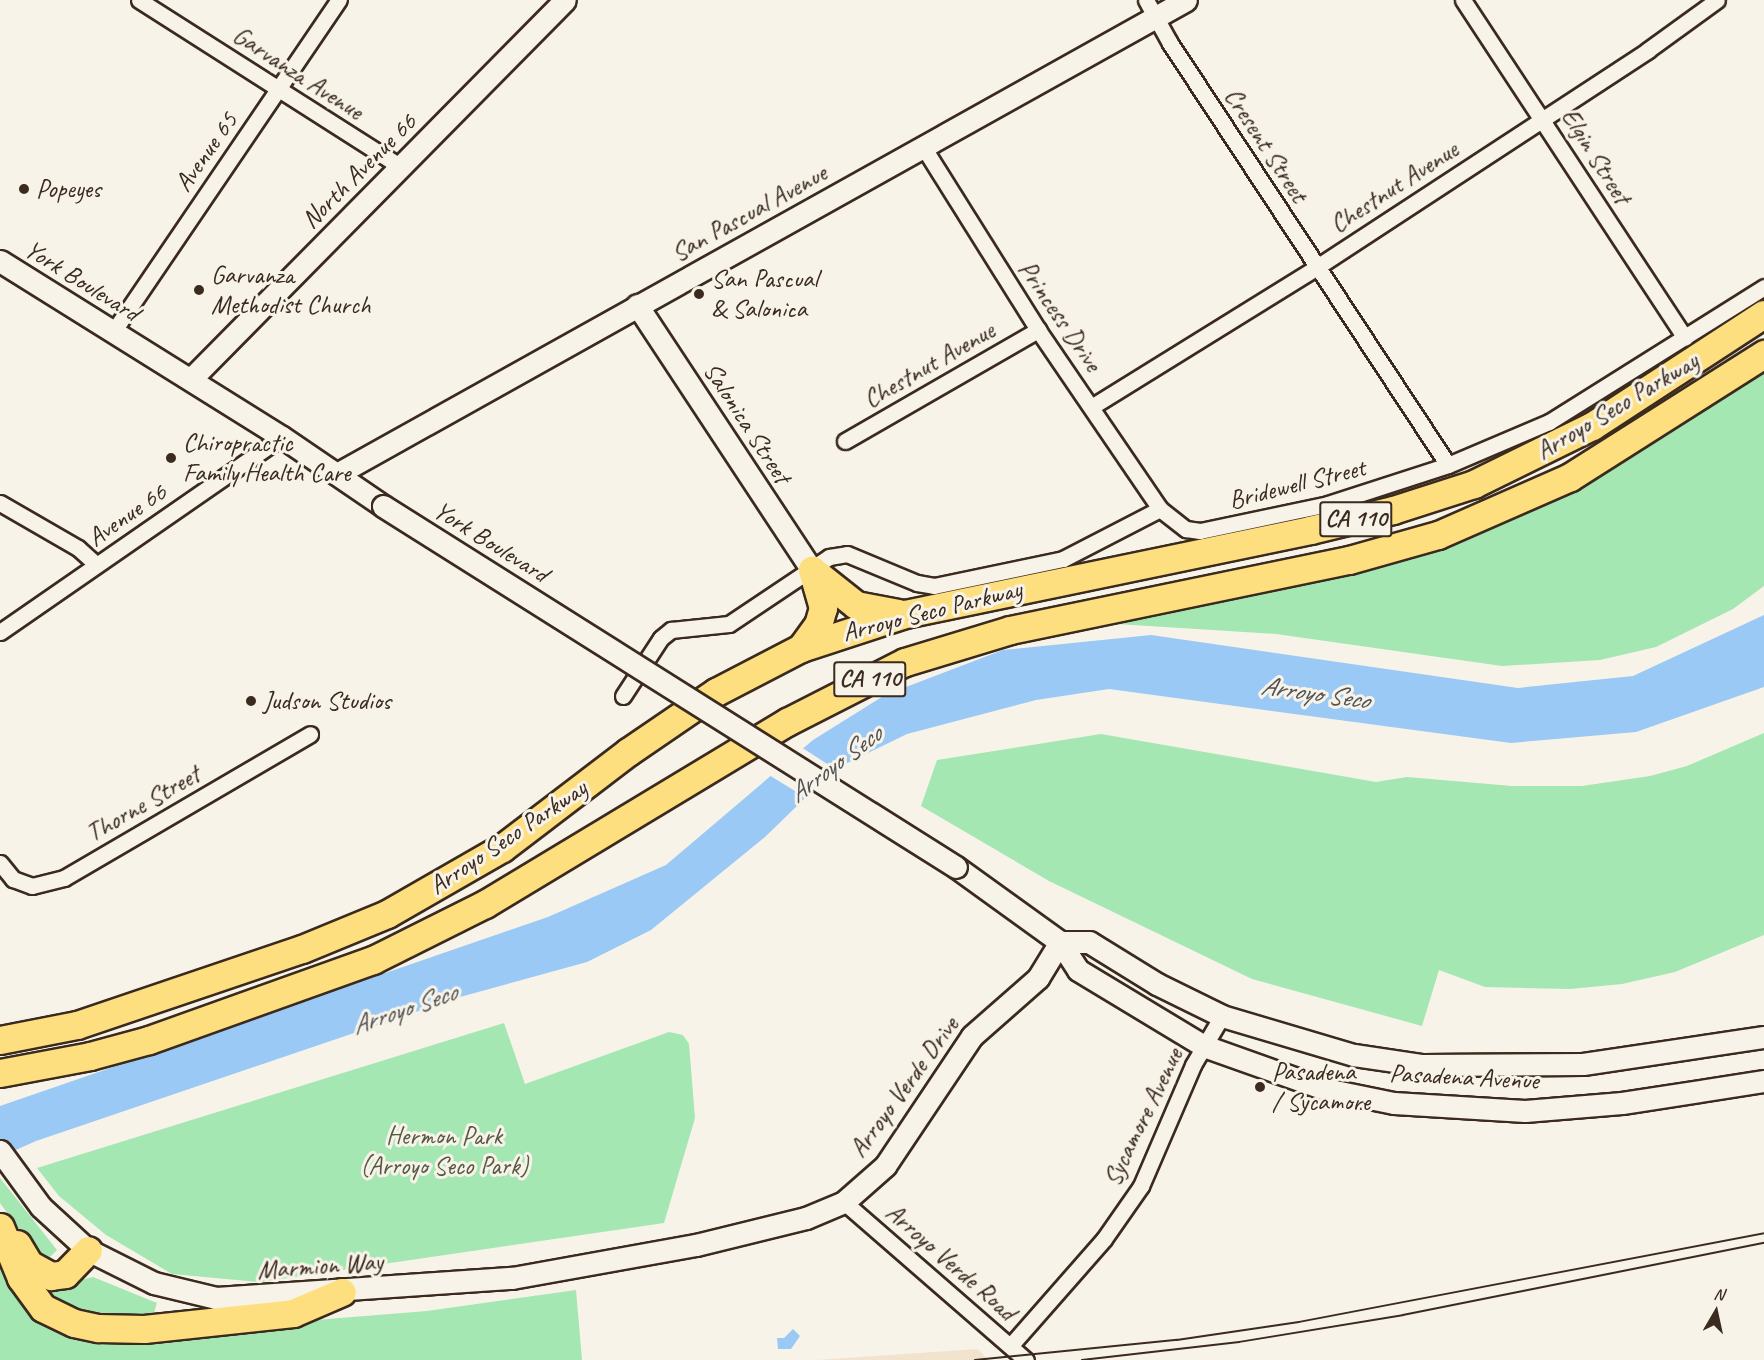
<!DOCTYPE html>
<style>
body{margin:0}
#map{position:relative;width:1764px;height:1360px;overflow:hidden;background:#f7f3e8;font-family:Caveat,sans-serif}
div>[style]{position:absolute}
.built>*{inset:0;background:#f2e3cf}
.green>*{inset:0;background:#a4e7b2}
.water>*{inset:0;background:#9ac9f5}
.pier>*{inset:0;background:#f7f3e8}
.roads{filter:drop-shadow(2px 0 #3b2a1e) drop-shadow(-2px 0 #3b2a1e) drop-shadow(0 2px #3b2a1e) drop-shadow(0 -2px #3b2a1e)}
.street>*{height:15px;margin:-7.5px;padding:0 7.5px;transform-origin:7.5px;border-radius:7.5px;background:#f7f3e8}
.secondary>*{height:21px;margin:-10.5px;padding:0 10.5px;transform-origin:10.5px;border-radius:10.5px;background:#f7f3e8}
.highway>*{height:27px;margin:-13.5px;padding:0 13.5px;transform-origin:13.5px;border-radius:13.5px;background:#fedf80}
.tram>*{height:1.5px;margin:-0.75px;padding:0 0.75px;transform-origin:0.75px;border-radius:0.75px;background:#3b2a1e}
.bridges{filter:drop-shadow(2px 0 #3b2a1e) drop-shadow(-2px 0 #3b2a1e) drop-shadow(0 2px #3b2a1e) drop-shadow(0 -2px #3b2a1e)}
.secondary-bridge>*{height:21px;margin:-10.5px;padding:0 10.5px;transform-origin:10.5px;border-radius:10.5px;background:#f7f3e8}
.dots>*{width:16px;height:16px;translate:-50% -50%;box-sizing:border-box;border:3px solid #f7f3e8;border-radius:50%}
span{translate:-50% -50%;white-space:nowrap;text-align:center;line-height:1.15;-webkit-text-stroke:6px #f7f3e8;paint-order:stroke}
.shield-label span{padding:2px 4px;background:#f7f3e8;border:2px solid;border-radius:4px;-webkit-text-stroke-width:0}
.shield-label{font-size:24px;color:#3b2a1e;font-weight:700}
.street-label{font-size:26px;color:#3b2a1e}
.poi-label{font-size:26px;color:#3b2a1e}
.left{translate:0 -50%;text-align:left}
.park-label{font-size:26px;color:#555943}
.water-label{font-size:27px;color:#535254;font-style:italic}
.north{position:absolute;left:1686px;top:1282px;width:60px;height:60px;-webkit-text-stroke:4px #f7f3e8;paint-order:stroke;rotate:9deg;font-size:16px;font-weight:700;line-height:24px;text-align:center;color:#3b2a1e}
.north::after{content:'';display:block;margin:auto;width:21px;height:27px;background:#3b2a1e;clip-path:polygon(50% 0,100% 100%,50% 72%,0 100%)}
</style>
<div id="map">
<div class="built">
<div style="clip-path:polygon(978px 1349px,988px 1360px,816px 1360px)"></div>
</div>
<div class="green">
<div style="clip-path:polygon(1764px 370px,1764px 586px,1733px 609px,1656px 647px,1600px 660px,1502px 666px,1276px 634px,1085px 622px,1440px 546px,1519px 517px,1589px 483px)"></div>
<div style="clip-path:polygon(1764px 733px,1764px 935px,1675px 972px,1622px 984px,1570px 989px,1485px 987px,1439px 970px,1422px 1026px,1252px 979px,1049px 881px,921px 806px,937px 760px,1101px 734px,1376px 782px,1407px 777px,1512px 786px,1582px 786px,1650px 776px,1687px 766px)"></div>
<div style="clip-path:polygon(504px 1023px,525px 1084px,669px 1032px,683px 1035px,689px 1044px,695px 1118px,664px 1223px,260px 1282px,172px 1274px,106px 1235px,59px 1196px,37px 1168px)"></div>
<div style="clip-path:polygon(0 1178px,57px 1250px,44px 1263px,0 1203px)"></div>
<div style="clip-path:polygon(0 1259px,17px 1298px,40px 1321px,291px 1322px,427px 1311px,576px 1290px,582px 1360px,0 1360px)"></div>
<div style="clip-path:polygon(93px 1277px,157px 1303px,153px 1316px,70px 1314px,42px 1289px)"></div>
</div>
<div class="water">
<div style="clip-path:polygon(1764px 615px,1764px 687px,1636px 732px,1511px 743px,1109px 689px,1036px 700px,907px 734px,835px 769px,765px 837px,651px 930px,587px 962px,460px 997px,36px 1141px,0 1157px,0 1106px,548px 917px,666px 865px,813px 740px,885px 695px,1003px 650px,1151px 635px,1518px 688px,1633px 676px)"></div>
<div style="clip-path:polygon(793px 1329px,800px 1336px,791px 1349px,778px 1349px,777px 1338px,784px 1338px)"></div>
</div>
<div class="pier">
<div style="clip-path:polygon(801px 747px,838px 771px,808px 799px,769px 775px)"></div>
</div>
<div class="roads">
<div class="street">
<div style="left:139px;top:0;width:311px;rotate:32.5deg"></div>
<div style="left:1146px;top:0;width:49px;rotate:60.8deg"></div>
<div style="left:1170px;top:43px;width:505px;rotate:56.62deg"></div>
<div style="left:1463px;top:0;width:404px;rotate:56.7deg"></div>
<div style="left:924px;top:148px;width:215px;rotate:57.9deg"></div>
<div style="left:1038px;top:330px;width:217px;rotate:55.7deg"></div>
<div style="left:113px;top:332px;width:402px;rotate:-55.8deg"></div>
<div style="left:1093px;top:406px;width:267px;rotate:-31.8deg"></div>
<div style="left:1320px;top:265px;width:392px;rotate:-33.2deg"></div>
<div style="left:1648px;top:50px;width:85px;rotate:-35.9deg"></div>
<div style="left:845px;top:441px;width:223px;rotate:-29.9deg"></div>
<div style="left:0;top:503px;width:90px;rotate:30deg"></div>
<div style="left:78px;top:548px;width:25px;rotate:42deg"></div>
<div style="left:0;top:632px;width:343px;rotate:-34.7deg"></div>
<div style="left:623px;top:696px;width:69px;rotate:-56.8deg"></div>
<div style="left:661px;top:638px;width:13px;rotate:-39deg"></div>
<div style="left:671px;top:630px;width:58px;rotate:-5.9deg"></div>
<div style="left:729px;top:624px;width:120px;rotate:-33.8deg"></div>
<div style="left:829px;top:557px;width:18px;rotate:-9deg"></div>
<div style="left:847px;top:554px;width:76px;rotate:22.5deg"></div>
<div style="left:917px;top:583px;width:17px;rotate:10deg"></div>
<div style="left:934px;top:586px;width:132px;rotate:-11.8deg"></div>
<div style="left:1063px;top:559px;width:109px;rotate:-27.3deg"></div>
<div style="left:1160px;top:509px;width:33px;rotate:38deg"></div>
<div style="left:1186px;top:529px;width:14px;rotate:8deg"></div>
<div style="left:1200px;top:531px;width:131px;rotate:-11.9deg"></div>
<div style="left:1328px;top:504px;width:126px;rotate:-18deg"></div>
<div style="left:1448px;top:465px;width:110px;rotate:-23.1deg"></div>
<div style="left:1549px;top:422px;width:254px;rotate:-32.1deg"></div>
<div style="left:0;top:863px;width:21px;rotate:51deg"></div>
<div style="left:13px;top:879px;width:20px;rotate:20deg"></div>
<div style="left:32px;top:886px;width:33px;rotate:-14deg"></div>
<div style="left:64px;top:878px;width:285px;rotate:-30.3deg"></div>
<div style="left:844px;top:1202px;width:241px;rotate:41deg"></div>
<div style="left:1011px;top:1345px;width:141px;rotate:-48.7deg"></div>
<div style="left:1104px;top:1239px;width:65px;rotate:-55.1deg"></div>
<div style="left:1141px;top:1186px;width:132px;rotate:-66.7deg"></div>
<div style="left:1193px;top:1065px;width:57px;rotate:-59.4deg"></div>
</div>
<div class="secondary">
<div style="left:0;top:261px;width:332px;rotate:32deg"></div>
<div style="left:282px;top:437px;width:122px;rotate:34.3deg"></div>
<div style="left:637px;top:305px;width:318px;rotate:56.6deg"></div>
<div style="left:191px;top:379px;width:532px;rotate:-45.38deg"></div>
<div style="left:337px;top:474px;width:972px;rotate:-29.17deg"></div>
<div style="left:956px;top:867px;width:128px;rotate:35.8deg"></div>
<div style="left:1060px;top:942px;width:33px;rotate:57deg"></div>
<div style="left:1078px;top:970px;width:147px;rotate:31.1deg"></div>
<div style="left:1204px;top:1046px;width:128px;rotate:19.6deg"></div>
<div style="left:1325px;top:1089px;width:70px;rotate:11.5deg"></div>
<div style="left:1394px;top:1103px;width:131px;rotate:3.5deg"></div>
<div style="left:1525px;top:1111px;width:97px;rotate:-4.7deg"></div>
<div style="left:1622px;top:1103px;width:144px;rotate:-8.8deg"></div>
<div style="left:1060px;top:942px;width:29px"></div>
<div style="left:1089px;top:942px;width:80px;rotate:31.7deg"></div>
<div style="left:1157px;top:984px;width:72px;rotate:26.2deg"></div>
<div style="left:1222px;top:1016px;width:138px;rotate:16.5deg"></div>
<div style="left:1354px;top:1055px;width:69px;rotate:8.4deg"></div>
<div style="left:1422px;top:1065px;width:161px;rotate:-0.4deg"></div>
<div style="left:1583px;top:1064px;width:183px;rotate:-8.5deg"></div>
<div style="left:0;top:1151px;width:69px;rotate:53.8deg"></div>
<div style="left:41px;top:1207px;width:64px;rotate:42.5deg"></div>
<div style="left:88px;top:1250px;width:74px;rotate:26.6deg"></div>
<div style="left:154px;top:1283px;width:64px;rotate:13.6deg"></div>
<div style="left:216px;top:1298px;width:297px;rotate:-3.9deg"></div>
<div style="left:512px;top:1278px;width:187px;rotate:-10.2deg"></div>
<div style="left:696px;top:1245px;width:113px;rotate:-13.8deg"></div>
<div style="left:806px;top:1218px;width:41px;rotate:-22.8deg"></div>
<div style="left:844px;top:1202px;width:55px;rotate:-41.3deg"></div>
<div style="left:885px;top:1166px;width:156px;rotate:-56.2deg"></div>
<div style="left:972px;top:1036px;width:88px;rotate:-41.3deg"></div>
<div style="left:1038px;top:978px;width:42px;rotate:-58.6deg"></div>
</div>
<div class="highway">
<div style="left:812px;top:570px;width:56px;rotate:38.5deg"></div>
<div style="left:856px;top:605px;width:43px;rotate:10.8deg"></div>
<div style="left:801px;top:648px;width:29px;rotate:-54deg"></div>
<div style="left:818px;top:625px;width:18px;rotate:-74deg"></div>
<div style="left:823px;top:608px;width:40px;rotate:-106deg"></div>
<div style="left:0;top:1040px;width:78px;rotate:-11deg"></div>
<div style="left:77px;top:1025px;width:237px;rotate:-18.7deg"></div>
<div style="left:302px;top:949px;width:92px;rotate:-22.4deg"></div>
<div style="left:387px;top:914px;width:133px;rotate:-29.9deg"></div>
<div style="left:502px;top:848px;width:158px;rotate:-37.3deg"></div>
<div style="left:628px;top:752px;width:107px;rotate:-34.3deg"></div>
<div style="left:716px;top:692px;width:96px;rotate:-27.4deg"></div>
<div style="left:801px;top:648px;width:109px;rotate:-18.1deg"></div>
<div style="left:905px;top:614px;width:414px;rotate:-11.7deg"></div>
<div style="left:1310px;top:530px;width:85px;rotate:-13.5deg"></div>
<div style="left:1393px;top:510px;width:85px;rotate:-17.8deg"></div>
<div style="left:1474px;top:484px;width:131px;rotate:-26.2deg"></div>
<div style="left:1592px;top:426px;width:205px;rotate:-33.1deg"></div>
<div style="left:0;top:1073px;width:92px;rotate:-10.7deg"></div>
<div style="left:90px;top:1056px;width:61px;rotate:-15.2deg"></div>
<div style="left:149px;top:1040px;width:238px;rotate:-19.7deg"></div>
<div style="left:373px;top:960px;width:125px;rotate:-26.6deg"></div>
<div style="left:485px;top:904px;width:353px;rotate:-31.1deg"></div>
<div style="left:787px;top:722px;width:132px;rotate:-27deg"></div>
<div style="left:905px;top:662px;width:110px;rotate:-16.9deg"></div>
<div style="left:1010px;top:630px;width:346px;rotate:-11.7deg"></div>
<div style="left:1349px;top:560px;width:92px;rotate:-15.7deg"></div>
<div style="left:1438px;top:535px;width:144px;rotate:-23.7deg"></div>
<div style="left:1570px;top:477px;width:230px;rotate:-32.4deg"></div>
<div style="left:0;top:1227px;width:55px;rotate:67.6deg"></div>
<div style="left:21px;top:1278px;width:37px;rotate:54deg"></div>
<div style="left:43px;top:1308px;width:34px;rotate:26deg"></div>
<div style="left:74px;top:1323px;width:25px;rotate:12deg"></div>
<div style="left:98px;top:1328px;width:46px;rotate:1.2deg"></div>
<div style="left:144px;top:1329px;width:150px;rotate:-6.1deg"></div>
<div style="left:293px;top:1313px;width:53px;rotate:-23.2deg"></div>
<div style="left:17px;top:1244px;width:23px;rotate:59deg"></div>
<div style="left:29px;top:1264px;width:25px;rotate:29deg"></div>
<div style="left:51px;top:1276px;width:14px;rotate:-8deg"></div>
<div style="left:65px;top:1274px;width:33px;rotate:-46deg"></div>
</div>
</div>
<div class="tram">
<div style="left:975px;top:1360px;width:203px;rotate:-5.7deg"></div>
<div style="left:1177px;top:1340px;width:123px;rotate:-8.4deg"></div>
<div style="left:1299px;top:1322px;width:473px;rotate:-10.8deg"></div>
<div style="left:1082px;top:1360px;width:158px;rotate:-6.5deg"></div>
<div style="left:1239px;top:1342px;width:166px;rotate:-9.3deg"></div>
<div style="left:1403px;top:1315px;width:368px;rotate:-11.3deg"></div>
</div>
<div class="bridges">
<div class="secondary-bridge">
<div style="left:383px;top:506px;width:677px;rotate:32.21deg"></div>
</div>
</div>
<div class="dots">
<div style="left:24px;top:189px;background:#3b2a1e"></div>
<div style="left:199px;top:290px;background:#3b2a1e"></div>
<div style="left:699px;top:294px;background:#3b2a1e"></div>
<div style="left:171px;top:458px;background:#3b2a1e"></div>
<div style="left:251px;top:701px;background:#3b2a1e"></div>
<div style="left:1260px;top:1087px;background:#3b2a1e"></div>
</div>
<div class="shield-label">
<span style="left:1356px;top:519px">CA 110</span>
<span style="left:870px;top:679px">CA 110</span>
</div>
<div class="street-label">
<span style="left:298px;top:73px;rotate:33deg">Garvanza Avenue</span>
<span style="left:1266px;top:145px;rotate:57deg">Cresent Street</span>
<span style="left:206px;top:152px;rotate:-55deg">Avenue 65</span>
<span style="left:1596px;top:156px;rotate:58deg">Elgin Street</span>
<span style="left:359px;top:171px;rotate:-45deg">North Avenue 66</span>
<span style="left:1394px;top:187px;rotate:-33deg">Chestnut Avenue</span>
<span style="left:749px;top:213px;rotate:-29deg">San Pascual Avenue</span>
<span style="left:82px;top:281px;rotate:32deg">York Boulevard</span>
<span style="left:1060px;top:316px;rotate:56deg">Princess Drive</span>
<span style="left:929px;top:365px;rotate:-30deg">Chestnut Avenue</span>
<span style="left:1617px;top:406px;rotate:-31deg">Arroyo Seco Parkway</span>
<span style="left:747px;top:423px;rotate:57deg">Salonica Street</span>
<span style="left:1297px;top:484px;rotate:-14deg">Bridewell Street</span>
<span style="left:127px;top:515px;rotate:-35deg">Avenue 66</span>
<span style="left:491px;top:542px;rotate:32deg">York Boulevard</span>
<span style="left:932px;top:611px;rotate:-14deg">Arroyo Seco Parkway</span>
<span style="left:143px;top:804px;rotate:-30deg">Thorne Street</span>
<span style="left:508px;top:837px;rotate:-34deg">Arroyo Seco Parkway</span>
<span style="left:1464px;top:1077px;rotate:3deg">Pasadena Avenue</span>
<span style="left:904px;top:1087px;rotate:-54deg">Arroyo Verde Drive</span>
<span style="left:1143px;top:1117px;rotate:-64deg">Sycamore Avenue</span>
<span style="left:951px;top:1262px;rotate:41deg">Arroyo Verde Road</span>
<span style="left:320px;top:1266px;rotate:-4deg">Marmion Way</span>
</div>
<div class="poi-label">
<span class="left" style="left:36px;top:189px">Popeyes</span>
<span class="left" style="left:211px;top:290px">Garvanza<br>Methodist Church</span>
<span class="left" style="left:711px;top:294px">San Pascual<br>&amp; Salonica</span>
<span class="left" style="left:183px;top:458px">Chiropractic<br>Family Health Care</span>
<span class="left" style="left:263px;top:701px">Judson Studios</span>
<span class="left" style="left:1272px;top:1087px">Pasadena<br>/ Sycamore</span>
</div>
<div class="park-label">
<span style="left:444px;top:1151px">Hermon Park<br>(Arroyo Seco Park)</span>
</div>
<div class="water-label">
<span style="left:1315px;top:693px;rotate:8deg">Arroyo Seco</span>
<span style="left:835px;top:764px;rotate:-37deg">Arroyo Seco</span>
<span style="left:404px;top:1009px;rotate:-19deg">Arroyo Seco</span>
</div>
<div class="north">N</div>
</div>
